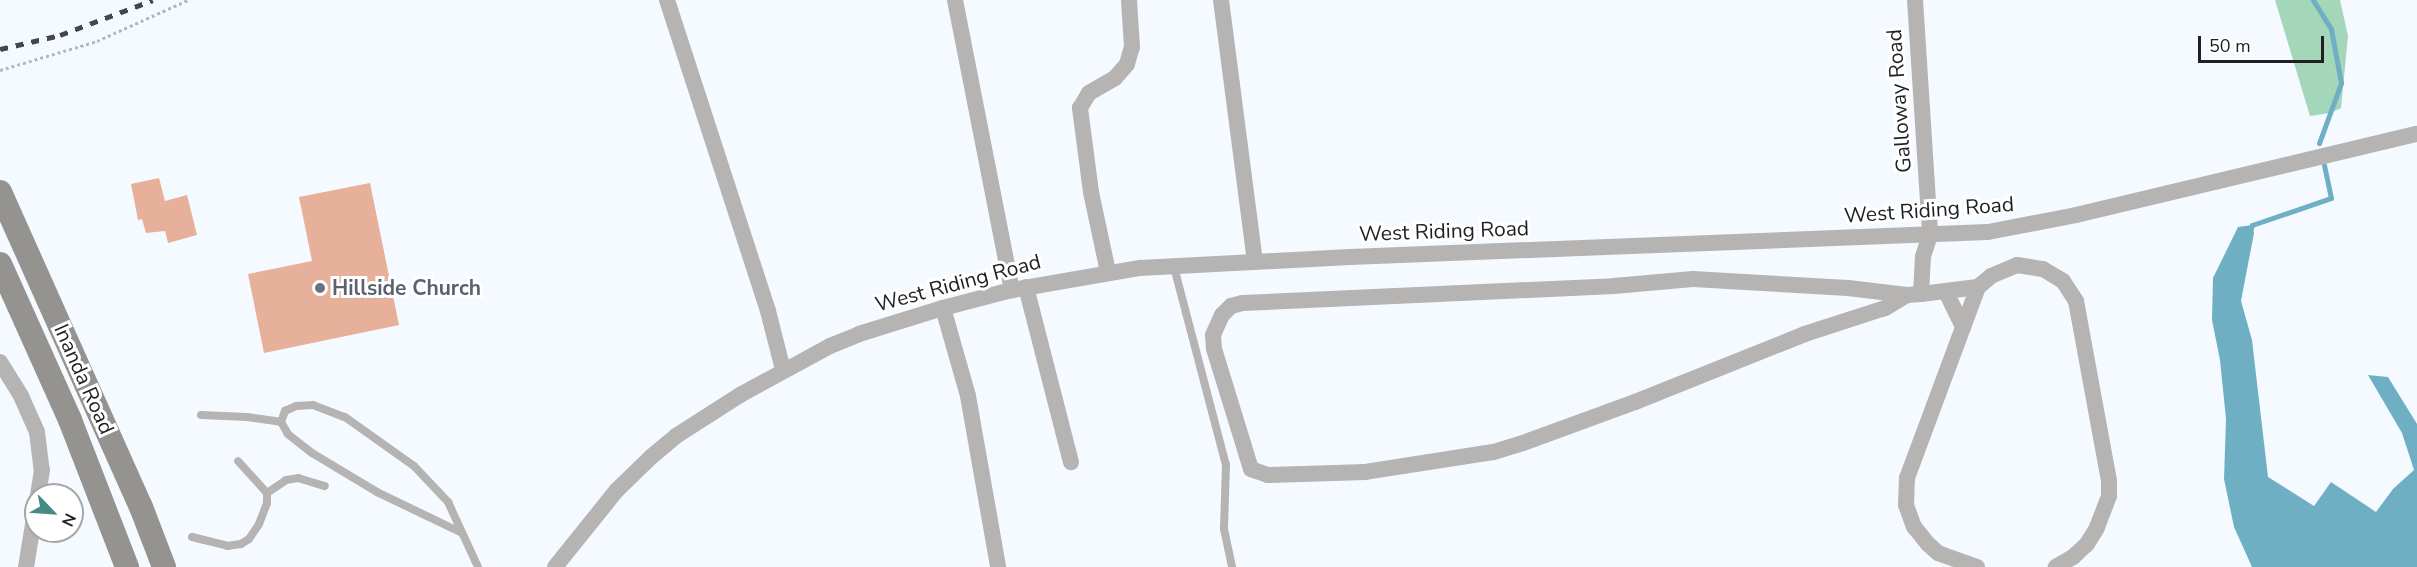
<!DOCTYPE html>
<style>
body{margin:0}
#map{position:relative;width:2417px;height:567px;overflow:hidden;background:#f4faff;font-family:"Nunito Sans",sans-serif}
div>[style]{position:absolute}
.green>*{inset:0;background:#a4d6ba}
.water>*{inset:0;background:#6fafc4}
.stream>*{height:5px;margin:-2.5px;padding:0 2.5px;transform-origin:2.5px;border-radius:2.5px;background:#6fafc4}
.building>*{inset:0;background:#e7b09a}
.path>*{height:3px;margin-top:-1.5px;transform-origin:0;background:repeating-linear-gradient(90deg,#b2b7bb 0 3px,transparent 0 6px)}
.lane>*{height:8px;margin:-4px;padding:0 4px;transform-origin:4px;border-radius:4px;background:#b6b4b2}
.street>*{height:16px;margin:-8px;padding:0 8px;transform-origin:8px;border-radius:8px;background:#b6b4b2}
.secondary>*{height:24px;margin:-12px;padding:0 12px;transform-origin:12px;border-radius:12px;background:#95938f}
.rail>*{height:4.5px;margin-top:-2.25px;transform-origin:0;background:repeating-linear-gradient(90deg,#444749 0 8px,transparent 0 16px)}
.dots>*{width:16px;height:16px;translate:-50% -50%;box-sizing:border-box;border:3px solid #fff;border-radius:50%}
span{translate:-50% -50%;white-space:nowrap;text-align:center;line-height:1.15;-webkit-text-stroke:6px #fff;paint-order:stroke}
.street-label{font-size:21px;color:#1e2022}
.worship-label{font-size:21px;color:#5b616d;font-weight:700}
.left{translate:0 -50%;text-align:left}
.north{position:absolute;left:24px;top:483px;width:60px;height:60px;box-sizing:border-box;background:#fff;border:2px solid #a5a6a7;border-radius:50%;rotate:115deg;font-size:16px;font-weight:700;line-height:24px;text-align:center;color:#1e2022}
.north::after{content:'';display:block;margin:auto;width:21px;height:27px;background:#448b86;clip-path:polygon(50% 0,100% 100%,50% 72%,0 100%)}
.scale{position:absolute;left:2198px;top:36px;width:126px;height:27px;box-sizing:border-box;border:3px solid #1e2022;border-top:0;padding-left:8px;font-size:18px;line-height:21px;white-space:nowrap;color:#1e2022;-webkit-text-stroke:4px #fff;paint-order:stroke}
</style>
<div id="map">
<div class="green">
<div style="clip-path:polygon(2275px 0,2340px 0,2348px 36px,2341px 108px,2330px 113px,2310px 116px)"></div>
</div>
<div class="water">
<div style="clip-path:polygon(2252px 225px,2254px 233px,2241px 301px,2252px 340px,2268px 477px,2314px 506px,2331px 482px,2376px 512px,2393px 489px,2414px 470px,2402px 433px,2368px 375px,2388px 377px,2417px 424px,2417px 567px,2252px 567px,2234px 527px,2224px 479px,2226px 419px,2220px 360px,2212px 320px,2213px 278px,2238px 227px)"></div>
</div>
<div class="stream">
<div style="left:2313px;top:0;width:34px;rotate:58deg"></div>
<div style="left:2331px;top:29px;width:55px;rotate:79.5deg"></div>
<div style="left:2341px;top:83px;width:64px;rotate:110.1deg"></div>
<div style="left:2250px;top:231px;width:6px;rotate:-72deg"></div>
<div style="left:2252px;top:225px;width:83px;rotate:-18.9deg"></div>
<div style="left:2331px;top:198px;width:35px;rotate:-102deg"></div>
</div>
<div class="building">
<div style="clip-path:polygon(159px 178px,165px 201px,187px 195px,197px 235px,168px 243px,165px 231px,146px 233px,142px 219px,138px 220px,131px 184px)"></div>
<div style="clip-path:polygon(370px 183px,399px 325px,264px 353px,248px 274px,312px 261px,299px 197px)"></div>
</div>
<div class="path">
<div style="left:0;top:70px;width:101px;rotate:-16.6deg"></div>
<div style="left:97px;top:41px;width:100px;rotate:-24.3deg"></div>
</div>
<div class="lane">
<div style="left:1174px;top:267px;width:205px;rotate:75.3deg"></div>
<div style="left:1226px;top:465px;width:64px;rotate:91.8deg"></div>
<div style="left:1224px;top:529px;width:39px;rotate:78deg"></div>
<div style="left:201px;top:415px;width:46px;rotate:2.5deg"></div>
<div style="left:247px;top:417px;width:34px;rotate:8deg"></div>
<div style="left:267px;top:493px;width:23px;rotate:-34deg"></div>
<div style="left:286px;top:480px;width:12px;rotate:-9deg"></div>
<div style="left:298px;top:478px;width:28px;rotate:17deg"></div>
<div style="left:460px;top:532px;width:92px;rotate:-154.3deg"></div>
<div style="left:377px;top:492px;width:76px;rotate:-149deg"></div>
<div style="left:312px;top:453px;width:31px;rotate:-142deg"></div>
<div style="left:288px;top:434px;width:14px;rotate:-120deg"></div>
<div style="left:281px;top:422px;width:12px;rotate:-70deg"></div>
<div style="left:285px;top:411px;width:12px;rotate:-24deg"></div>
<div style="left:296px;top:406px;width:17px;rotate:-3deg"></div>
<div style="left:313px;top:405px;width:34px;rotate:21deg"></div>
<div style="left:345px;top:417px;width:85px;rotate:35.4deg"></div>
<div style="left:414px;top:466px;width:50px;rotate:46.6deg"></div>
<div style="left:448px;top:502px;width:72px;rotate:65.2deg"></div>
<div style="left:192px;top:537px;width:36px;rotate:14deg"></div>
<div style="left:227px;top:546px;width:14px;rotate:-8deg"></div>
<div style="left:241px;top:544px;width:9px;rotate:-32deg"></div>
<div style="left:249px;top:539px;width:18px;rotate:-56deg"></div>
<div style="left:259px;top:524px;width:22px;rotate:-69deg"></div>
<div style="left:267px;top:503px;width:10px;rotate:-90deg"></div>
<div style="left:267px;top:493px;width:43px;rotate:-132.2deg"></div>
</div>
<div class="street">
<div style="left:667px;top:0;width:327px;rotate:72deg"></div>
<div style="left:768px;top:311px;width:61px;rotate:75.7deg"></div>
<div style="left:955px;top:0;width:296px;rotate:78.9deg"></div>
<div style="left:1221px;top:0;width:264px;rotate:82.6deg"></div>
<div style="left:1915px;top:0;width:235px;rotate:86.3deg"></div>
<div style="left:1930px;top:235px;width:22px;rotate:108deg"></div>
<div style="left:1923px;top:256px;width:38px;rotate:93deg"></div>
<div style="left:1921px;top:294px;width:57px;rotate:-7deg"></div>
<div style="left:1108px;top:272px;width:82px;rotate:-102deg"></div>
<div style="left:1091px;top:192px;width:85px;rotate:-97.5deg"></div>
<div style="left:1080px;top:108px;width:17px;rotate:-59deg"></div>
<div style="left:1089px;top:93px;width:30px;rotate:-30deg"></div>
<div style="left:1115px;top:78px;width:18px;rotate:-49deg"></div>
<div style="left:1127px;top:64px;width:18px;rotate:-74deg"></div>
<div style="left:1132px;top:47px;width:47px;rotate:-93.7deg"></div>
<div style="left:1026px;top:287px;width:181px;rotate:75.6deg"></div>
<div style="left:1946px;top:292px;width:39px;rotate:64deg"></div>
<div style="left:1907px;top:295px;width:26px;rotate:149deg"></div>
<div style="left:1885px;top:308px;width:84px;rotate:162deg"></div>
<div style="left:1805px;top:334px;width:183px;rotate:158.2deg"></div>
<div style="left:1635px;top:402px;width:119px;rotate:159.9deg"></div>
<div style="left:1523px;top:443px;width:31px;rotate:163deg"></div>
<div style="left:1493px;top:452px;width:129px;rotate:171.1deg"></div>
<div style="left:1366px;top:472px;width:98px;rotate:178.2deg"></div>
<div style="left:1268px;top:475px;width:18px;rotate:-161deg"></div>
<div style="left:1251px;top:469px;width:126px;rotate:-107.1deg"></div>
<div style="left:1214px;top:349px;width:14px;rotate:-94deg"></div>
<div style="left:1213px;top:335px;width:22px;rotate:-66deg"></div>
<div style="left:1222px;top:315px;width:13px;rotate:-45deg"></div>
<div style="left:1231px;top:306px;width:11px;rotate:-15deg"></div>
<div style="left:1242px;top:303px;width:372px;rotate:-2.6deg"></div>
<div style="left:1614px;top:286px;width:79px;rotate:-5.1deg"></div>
<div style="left:1693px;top:279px;width:155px;rotate:3.3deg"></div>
<div style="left:1848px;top:288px;width:59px;rotate:6.8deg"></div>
<div style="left:1907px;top:295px;width:14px;rotate:-4deg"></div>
<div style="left:943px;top:308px;width:91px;rotate:74.1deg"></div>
<div style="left:968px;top:396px;width:174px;rotate:80deg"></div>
<div style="left:0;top:362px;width:40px;rotate:58deg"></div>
<div style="left:21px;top:396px;width:39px;rotate:66deg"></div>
<div style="left:37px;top:432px;width:38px;rotate:83deg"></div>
<div style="left:42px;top:470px;width:25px;rotate:99deg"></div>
<div style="left:26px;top:567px;width:62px;rotate:-80.7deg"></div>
<div style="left:555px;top:567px;width:99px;rotate:-51.2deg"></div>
<div style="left:617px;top:490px;width:47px;rotate:-44.1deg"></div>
<div style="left:651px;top:457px;width:33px;rotate:-40deg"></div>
<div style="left:676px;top:436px;width:76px;rotate:-32.6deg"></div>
<div style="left:740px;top:395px;width:102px;rotate:-28.6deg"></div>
<div style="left:830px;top:346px;width:31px;rotate:-22deg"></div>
<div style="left:859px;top:334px;width:88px;rotate:-17.2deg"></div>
<div style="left:943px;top:308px;width:71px;rotate:-14.6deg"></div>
<div style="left:1012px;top:290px;width:130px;rotate:-9.8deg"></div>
<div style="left:1140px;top:268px;width:210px;rotate:-3deg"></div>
<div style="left:1350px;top:257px;width:638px;rotate:-2.24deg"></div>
<div style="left:1988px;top:232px;width:90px;rotate:-10.9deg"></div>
<div style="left:2076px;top:215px;width:350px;rotate:-13.4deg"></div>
<div style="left:1977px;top:567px;width:41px;rotate:-160.3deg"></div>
<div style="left:1938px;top:553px;width:13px;rotate:-138deg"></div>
<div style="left:1928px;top:544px;width:22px;rotate:-129deg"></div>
<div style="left:1914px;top:527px;width:23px;rotate:-110deg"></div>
<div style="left:1906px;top:505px;width:27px;rotate:-88deg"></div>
<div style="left:1907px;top:478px;width:204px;rotate:-69.6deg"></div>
<div style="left:1978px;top:287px;width:17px;rotate:-40deg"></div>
<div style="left:1991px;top:276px;width:28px;rotate:-23deg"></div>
<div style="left:2017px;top:265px;width:26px;rotate:9deg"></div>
<div style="left:2043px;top:269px;width:23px;rotate:31deg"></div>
<div style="left:2063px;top:281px;width:24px;rotate:57deg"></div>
<div style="left:2076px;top:301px;width:183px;rotate:79.6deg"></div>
<div style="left:2109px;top:481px;width:15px;rotate:90deg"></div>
<div style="left:2109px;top:496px;width:34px;rotate:111deg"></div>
<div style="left:2097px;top:528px;width:19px;rotate:122deg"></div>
<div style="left:2087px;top:544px;width:19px;rotate:137deg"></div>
<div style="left:2073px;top:557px;width:20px;rotate:150deg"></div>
</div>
<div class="secondary">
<div style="left:0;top:192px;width:345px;rotate:65.9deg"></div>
<div style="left:141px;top:507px;width:64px;rotate:69deg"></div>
<div style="left:0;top:264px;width:171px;rotate:65.8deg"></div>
<div style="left:70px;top:420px;width:158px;rotate:68.8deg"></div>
</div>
<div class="rail">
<div style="left:0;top:49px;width:62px;rotate:-13.1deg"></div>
<div style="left:60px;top:35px;width:99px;rotate:-20.6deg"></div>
</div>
<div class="dots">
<div style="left:320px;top:288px;background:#6b7280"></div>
</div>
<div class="street-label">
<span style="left:1899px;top:101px;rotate:-94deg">Galloway Road</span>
<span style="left:1929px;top:210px;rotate:-4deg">West Riding Road</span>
<span style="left:1444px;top:231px;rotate:-2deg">West Riding Road</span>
<span style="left:958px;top:283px;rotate:-15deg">West Riding Road</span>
<span style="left:84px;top:379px;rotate:66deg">Inanda Road</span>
</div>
<div class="worship-label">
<span class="left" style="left:332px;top:288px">Hillside Church</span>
</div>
<div class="north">N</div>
<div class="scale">50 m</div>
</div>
